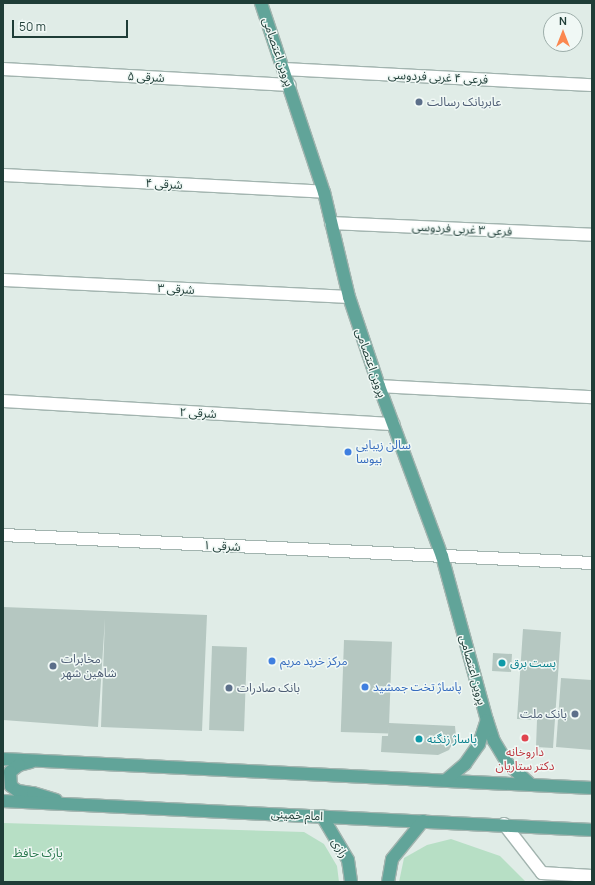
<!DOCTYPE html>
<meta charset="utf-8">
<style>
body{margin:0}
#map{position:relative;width:595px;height:885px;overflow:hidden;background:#e0ece7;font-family:Manrope,"Noto Sans Arabic",sans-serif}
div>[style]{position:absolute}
.green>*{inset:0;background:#b7dfc5}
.building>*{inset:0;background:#b5c7c1;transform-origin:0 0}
.roads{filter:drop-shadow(1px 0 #a2b4af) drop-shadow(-1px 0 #a2b4af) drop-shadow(0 1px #a2b4af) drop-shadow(0 -1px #a2b4af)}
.minor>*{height:12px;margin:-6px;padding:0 6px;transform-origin:6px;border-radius:6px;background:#fff}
.major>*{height:12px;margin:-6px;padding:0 6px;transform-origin:6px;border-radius:6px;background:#61a499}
.dots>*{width:11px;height:11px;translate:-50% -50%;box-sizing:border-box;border:2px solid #f0f8f5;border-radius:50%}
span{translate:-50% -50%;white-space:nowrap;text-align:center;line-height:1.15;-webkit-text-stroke:3px #f0f8f5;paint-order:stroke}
.street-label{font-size:12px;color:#1f3d37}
.service-label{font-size:12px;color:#4e5e75}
.left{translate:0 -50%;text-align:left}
.right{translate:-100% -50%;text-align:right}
.shop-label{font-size:12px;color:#366cbe}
.culture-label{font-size:12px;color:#0d838f}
.health-label{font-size:12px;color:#be3a42}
.park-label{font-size:12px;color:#27764c}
.frame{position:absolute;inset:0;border:4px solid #1f3d37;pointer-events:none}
.north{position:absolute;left:543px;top:12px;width:40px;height:40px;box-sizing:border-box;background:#f0f8f5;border:1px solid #9cada9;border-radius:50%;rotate:0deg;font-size:11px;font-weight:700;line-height:16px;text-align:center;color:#1f3d37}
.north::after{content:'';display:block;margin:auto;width:14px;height:18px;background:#fb874f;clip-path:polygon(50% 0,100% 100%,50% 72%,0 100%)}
.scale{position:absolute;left:12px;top:20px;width:116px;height:18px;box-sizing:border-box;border:2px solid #1f3d37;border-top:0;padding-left:5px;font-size:12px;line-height:14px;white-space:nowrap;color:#1f3d37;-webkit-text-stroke:3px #f0f8f5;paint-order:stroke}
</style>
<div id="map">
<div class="green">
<div style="clip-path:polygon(3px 823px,304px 832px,324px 844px,337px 866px,339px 882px,3px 882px)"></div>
<div style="clip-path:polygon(451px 839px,500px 856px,526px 882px,399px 882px,404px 858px,427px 845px)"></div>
</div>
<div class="building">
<div style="clip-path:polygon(3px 607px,207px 615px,202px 731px,101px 727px,105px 618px,98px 727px,3px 720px)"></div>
<div style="clip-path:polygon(523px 629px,561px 632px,553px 748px,536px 747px,537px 720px,517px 719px)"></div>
<div style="left:344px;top:640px;width:48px;height:92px;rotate:2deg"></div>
<div style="left:212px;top:646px;width:35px;height:84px;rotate:2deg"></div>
<div style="left:493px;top:653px;width:19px;height:18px;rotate:3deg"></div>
<div style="clip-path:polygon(561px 678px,592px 680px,592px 750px,556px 747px)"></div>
<div style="clip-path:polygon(389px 723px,455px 726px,456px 737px,449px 750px,438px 755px,381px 752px,382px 736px,388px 736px)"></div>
</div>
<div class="roads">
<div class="minor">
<div style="left:3px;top:69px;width:287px;rotate:3.2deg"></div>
<div style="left:284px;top:69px;width:308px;rotate:3deg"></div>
<div style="left:3px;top:175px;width:321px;rotate:3deg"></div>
<div style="left:331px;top:223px;width:261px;rotate:2.6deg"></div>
<div style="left:3px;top:280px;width:346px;rotate:2.8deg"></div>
<div style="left:379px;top:386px;width:213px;rotate:3deg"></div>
<div style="left:3px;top:401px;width:391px;rotate:3.4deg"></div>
<div style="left:3px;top:535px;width:590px;rotate:2.72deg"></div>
<div style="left:504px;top:824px;width:62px;rotate:52.2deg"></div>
<div style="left:542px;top:873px;width:50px;rotate:3.4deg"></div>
</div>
<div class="major">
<div style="left:261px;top:3px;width:199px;rotate:71.6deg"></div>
<div style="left:324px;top:192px;width:108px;rotate:76.6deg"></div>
<div style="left:349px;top:297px;width:94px;rotate:71.4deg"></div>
<div style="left:379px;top:386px;width:181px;rotate:69.7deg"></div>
<div style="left:442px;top:556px;width:170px;rotate:74.7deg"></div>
<div style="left:487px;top:720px;width:22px;rotate:72deg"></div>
<div style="left:494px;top:741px;width:27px;rotate:59deg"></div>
<div style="left:508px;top:764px;width:31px;rotate:42deg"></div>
<div style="left:3px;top:759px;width:590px;rotate:2.82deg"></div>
<div style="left:31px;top:762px;width:12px;rotate:166deg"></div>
<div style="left:19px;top:765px;width:11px;rotate:142deg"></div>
<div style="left:10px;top:772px;width:14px;rotate:86deg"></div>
<div style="left:11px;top:786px;width:9px;rotate:36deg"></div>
<div style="left:18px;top:791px;width:15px;rotate:8deg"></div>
<div style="left:33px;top:793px;width:24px;rotate:17deg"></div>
<div style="left:446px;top:780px;width:25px;rotate:-40deg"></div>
<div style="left:465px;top:764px;width:24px;rotate:-55deg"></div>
<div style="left:479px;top:744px;width:25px;rotate:-72deg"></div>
<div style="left:3px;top:801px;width:590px;rotate:2.82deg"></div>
<div style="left:322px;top:816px;width:51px;rotate:59.4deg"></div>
<div style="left:348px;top:860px;width:22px;rotate:82deg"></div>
<div style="left:388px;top:882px;width:23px;rotate:-80deg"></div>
<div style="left:392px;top:859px;width:49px;rotate:-50.8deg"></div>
</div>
</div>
<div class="dots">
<div style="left:419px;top:102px;background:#5c6f8a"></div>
<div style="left:348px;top:452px;background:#3f7fe0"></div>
<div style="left:272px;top:661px;background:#3f7fe0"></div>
<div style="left:502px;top:663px;background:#0f9aa8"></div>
<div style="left:53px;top:666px;background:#5c6f8a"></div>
<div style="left:365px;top:687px;background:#3f7fe0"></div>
<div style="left:229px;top:688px;background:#5c6f8a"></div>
<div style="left:575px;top:714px;background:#5c6f8a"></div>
<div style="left:525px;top:738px;background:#e0444e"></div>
<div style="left:419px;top:739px;background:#0f9aa8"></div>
</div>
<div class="street-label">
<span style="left:278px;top:52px;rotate:71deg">پروین اعتصامی</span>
<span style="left:146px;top:77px;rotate:3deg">۵ شرقی</span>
<span style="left:438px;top:77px;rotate:3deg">فرعی ۴ غربی فردوسی</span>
<span style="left:164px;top:184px;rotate:3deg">۴ شرقی</span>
<span style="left:462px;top:229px;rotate:3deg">فرعی ۳ غربی فردوسی</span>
<span style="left:176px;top:289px;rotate:3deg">۳ شرقی</span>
<span style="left:371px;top:363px;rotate:71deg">پروین اعتصامی</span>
<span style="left:198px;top:413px;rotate:3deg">۲ شرقی</span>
<span style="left:222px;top:546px;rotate:3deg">۱ شرقی</span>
<span style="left:473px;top:670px;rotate:75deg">پروین اعتصامی</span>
<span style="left:297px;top:815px;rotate:3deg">امام خمینی</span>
<span style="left:340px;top:848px;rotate:60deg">رازی</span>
</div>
<div class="service-label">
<span class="left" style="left:427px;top:102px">عابربانک رسالت</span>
<span class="left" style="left:61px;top:666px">مخابرات<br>شاهین شهر</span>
<span class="left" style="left:237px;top:688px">بانک صادرات</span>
<span class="right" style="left:567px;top:714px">بانک ملت</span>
</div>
<div class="shop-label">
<span class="left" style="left:356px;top:452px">سالن زیبایی<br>بیوسا</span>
<span class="left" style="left:280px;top:661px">مرکز خرید مریم</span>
<span class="left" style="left:373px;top:687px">پاساژ تخت جمشید</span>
</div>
<div class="culture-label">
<span class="left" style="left:510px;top:663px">پست برق</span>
<span class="left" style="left:427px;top:739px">پاساژ زنگنه</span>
</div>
<div class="health-label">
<span style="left:525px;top:759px">داروخانه<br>دکتر ستاریان</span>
</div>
<div class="park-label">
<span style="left:38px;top:853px">پارک حافظ</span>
</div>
<div class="frame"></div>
<div class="north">N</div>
<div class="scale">50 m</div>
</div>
